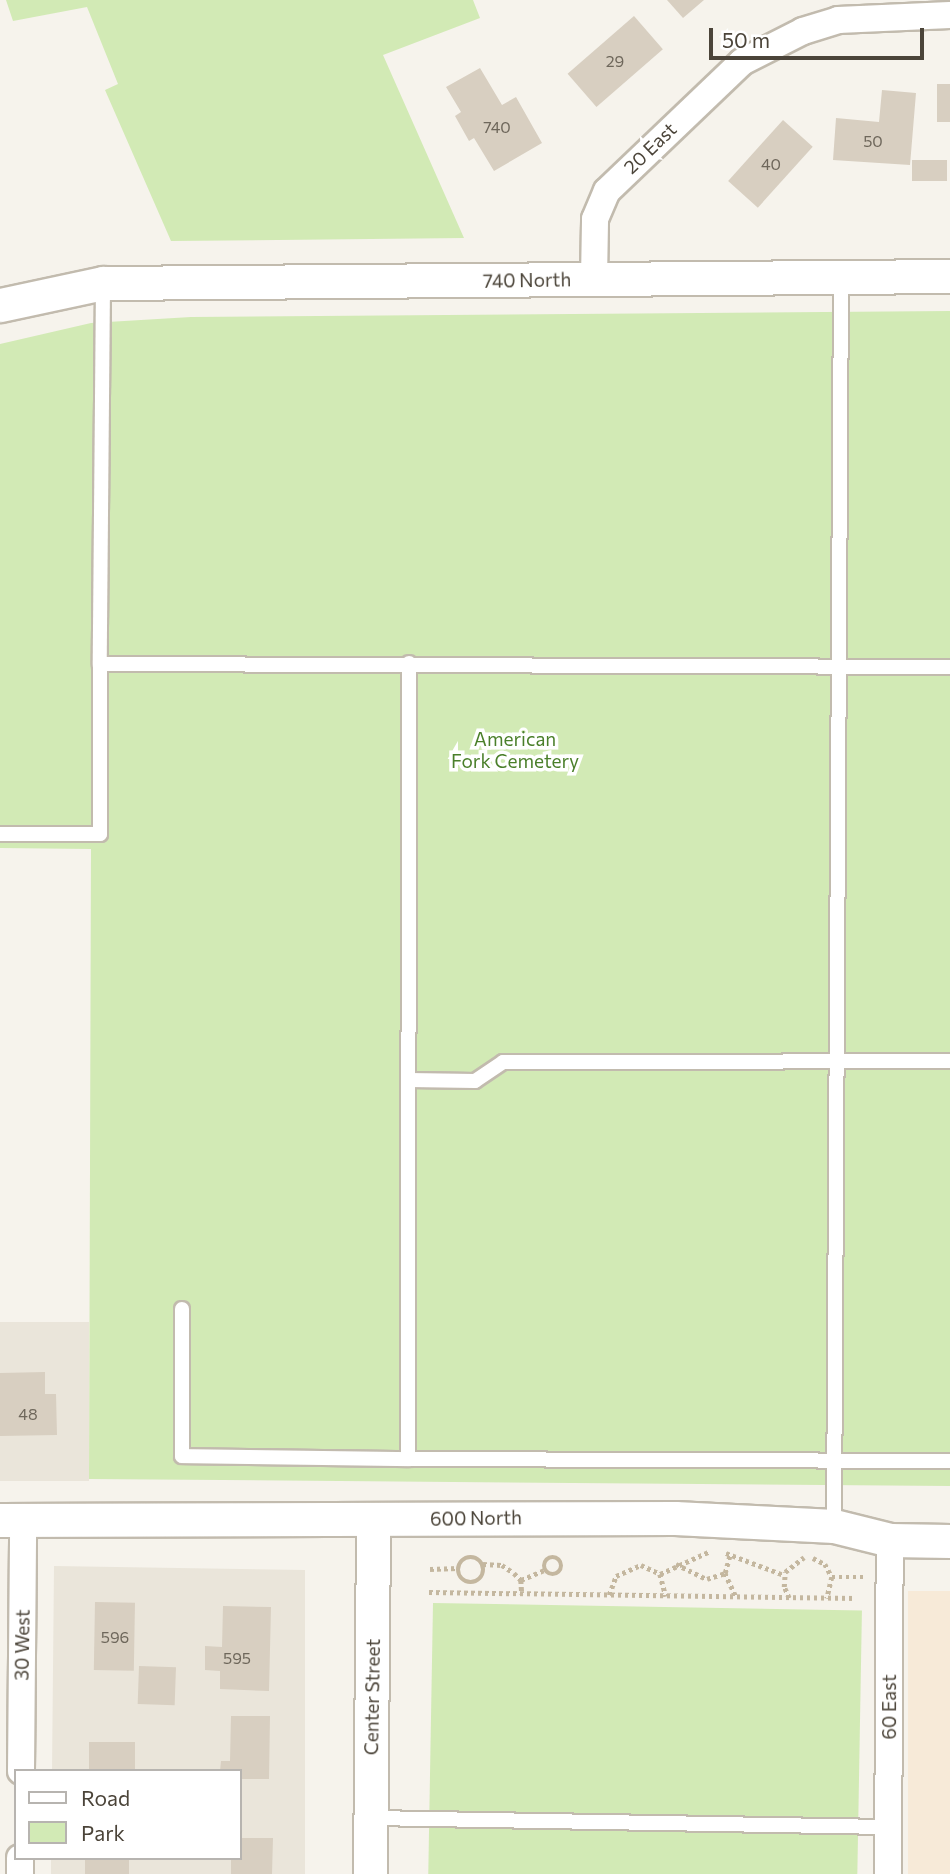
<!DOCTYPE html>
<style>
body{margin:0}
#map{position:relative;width:950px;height:1874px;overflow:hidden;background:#f6f3ec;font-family:Commissioner,sans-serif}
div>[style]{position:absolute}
.residential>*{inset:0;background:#eae5da;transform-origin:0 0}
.commercial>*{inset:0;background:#f7ead8;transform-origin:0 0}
.green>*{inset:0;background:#d2eab5;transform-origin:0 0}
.building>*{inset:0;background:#d8cfc1;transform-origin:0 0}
.path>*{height:4.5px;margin-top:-2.25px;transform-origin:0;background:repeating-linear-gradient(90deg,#c4b79f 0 3.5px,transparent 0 7px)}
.path>.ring{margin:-2.25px;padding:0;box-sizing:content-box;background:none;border:4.5px solid #c4b79f;border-radius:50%}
.roads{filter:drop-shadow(2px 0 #c2bbae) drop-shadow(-2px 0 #c2bbae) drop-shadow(0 2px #c2bbae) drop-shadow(0 -2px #c2bbae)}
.service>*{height:14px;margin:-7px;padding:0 7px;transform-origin:7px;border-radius:7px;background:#fff}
.minor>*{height:26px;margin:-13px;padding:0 13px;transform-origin:13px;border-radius:13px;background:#fff}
.tertiary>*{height:33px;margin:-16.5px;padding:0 16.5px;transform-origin:16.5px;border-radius:16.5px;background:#fff}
span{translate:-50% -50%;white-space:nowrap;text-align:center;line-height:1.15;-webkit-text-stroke:7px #fff;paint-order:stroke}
.number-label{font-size:16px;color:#6e675b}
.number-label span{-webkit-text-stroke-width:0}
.street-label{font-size:19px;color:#4b4439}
.park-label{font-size:19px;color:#4a7f2a}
.legend{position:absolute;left:14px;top:1769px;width:228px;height:91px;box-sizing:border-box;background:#fff;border:2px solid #b7b4b0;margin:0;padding:9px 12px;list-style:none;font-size:21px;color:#4b4439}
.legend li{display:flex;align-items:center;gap:14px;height:35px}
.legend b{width:35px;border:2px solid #b7b4b0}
.scale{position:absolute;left:709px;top:28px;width:215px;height:32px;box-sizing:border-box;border:4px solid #4b4439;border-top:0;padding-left:9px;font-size:21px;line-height:24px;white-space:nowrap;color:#4b4439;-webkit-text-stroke:5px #fff;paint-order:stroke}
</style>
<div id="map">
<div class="residential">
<div style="left:0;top:1322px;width:89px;height:159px"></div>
<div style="clip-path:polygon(54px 1566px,305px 1570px,305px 1874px,51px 1874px,51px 1858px,240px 1858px,240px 1771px,52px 1771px)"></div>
</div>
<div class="commercial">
<div style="left:908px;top:1591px;width:42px;height:283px"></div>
</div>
<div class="green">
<div style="clip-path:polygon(6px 0,473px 0,480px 18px,383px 55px,464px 238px,171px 241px,105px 90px,118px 84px,87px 7px,13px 21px)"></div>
<div style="clip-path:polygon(950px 311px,950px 1486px,89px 1479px,91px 849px,0 848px,0 344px,91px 323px,191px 317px)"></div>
<div style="left:433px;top:1603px;width:429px;height:271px;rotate:1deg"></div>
</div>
<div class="building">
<div style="clip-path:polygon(667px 0,704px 0,683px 18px)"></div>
<div style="left:634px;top:16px;width:44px;height:88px;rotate:49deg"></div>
<div style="clip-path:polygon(480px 68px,502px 105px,516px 97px,542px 143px,494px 171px,474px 138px,469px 141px,455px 116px,461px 112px,446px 87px)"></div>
<div style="left:950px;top:84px;width:38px;height:13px;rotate:90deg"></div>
<div style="clip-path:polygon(882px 90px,916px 93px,910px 165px,833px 160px,836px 118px,879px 122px)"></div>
<div style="left:783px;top:120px;width:40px;height:82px;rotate:42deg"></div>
<div style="left:912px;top:160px;width:35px;height:21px"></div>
<div style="clip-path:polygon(45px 1372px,45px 1394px,56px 1394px,57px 1435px,0 1436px,0 1373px)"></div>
<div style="left:95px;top:1602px;width:40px;height:68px;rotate:1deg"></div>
<div style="clip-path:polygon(223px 1606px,271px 1607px,269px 1691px,220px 1689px,220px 1671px,205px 1670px,205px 1646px,222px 1647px)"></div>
<div style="left:139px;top:1666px;width:37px;height:38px;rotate:2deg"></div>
<div style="clip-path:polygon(231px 1716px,270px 1716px,269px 1779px,240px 1779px,240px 1771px,220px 1771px,221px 1761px,230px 1761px)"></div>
<div style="left:89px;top:1742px;width:46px;height:29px"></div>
<div style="clip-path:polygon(240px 1838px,273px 1838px,272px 1874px,231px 1874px,231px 1858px,240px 1858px)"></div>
<div style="left:85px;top:1858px;width:44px;height:16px"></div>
</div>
<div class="path">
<div style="left:726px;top:1553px;width:62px;rotate:20.8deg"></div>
<div class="ring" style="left:544px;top:1557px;width:13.5px;height:13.5px"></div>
<div class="ring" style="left:458px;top:1557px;width:21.5px;height:21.5px"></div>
<div style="left:813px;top:1558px;width:13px;rotate:27deg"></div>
<div style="left:825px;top:1564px;width:15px;rotate:62deg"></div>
<div style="left:832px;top:1577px;width:22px;rotate:103deg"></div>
<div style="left:483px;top:1564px;width:19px;rotate:3deg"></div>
<div style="left:502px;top:1565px;width:14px;rotate:34deg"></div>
<div style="left:514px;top:1573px;width:10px;rotate:45deg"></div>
<div style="left:521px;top:1580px;width:14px;rotate:86deg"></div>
<div style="left:676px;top:1564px;width:34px;rotate:26deg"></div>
<div style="left:707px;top:1579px;width:19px;rotate:-18deg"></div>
<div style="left:725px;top:1573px;width:20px;rotate:-75deg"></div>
<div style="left:430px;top:1569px;width:28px;rotate:-2deg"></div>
<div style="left:725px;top:1573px;width:26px;rotate:65deg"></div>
<div style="left:660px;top:1574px;width:53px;rotate:-24.6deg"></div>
<div style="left:832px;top:1577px;width:32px"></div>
<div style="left:521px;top:1580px;width:26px;rotate:-23deg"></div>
<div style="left:429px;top:1592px;width:427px;rotate:0.8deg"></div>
<div style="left:609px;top:1595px;width:20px;rotate:-70deg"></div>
<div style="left:616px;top:1576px;width:27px;rotate:-24deg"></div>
<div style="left:641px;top:1565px;width:21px;rotate:25deg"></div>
<div style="left:660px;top:1574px;width:23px;rotate:75deg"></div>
<div style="left:789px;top:1598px;width:12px;rotate:-114deg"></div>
<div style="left:784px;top:1587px;width:15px;rotate:-86deg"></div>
<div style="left:785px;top:1572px;width:24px;rotate:-38deg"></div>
</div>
<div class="roads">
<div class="service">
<div style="left:103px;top:284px;width:380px;rotate:90.5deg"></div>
<div style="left:100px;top:664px;width:850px;rotate:0.2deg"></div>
<div style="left:0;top:834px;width:100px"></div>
<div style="left:100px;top:834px;width:170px;rotate:-90deg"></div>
<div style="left:409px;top:1080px;width:66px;rotate:0.9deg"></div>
<div style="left:475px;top:1081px;width:34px;rotate:-34deg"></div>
<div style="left:503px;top:1062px;width:447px;rotate:-0.1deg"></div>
<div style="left:182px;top:1309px;width:147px;rotate:90deg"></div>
<div style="left:182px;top:1456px;width:226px;rotate:0.8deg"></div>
<div style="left:408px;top:1459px;width:796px;rotate:-89.93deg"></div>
<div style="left:408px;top:1459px;width:542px;rotate:0.21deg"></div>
<div style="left:834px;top:1526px;width:1249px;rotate:-89.68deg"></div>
<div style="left:371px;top:1818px;width:517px;rotate:1deg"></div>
</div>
<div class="minor">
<div style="left:594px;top:279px;width:60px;rotate:-89deg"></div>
<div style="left:595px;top:219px;width:30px;rotate:-67deg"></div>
<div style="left:607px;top:191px;width:187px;rotate:-43.7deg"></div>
<div style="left:742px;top:62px;width:68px;rotate:-26.9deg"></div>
<div style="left:803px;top:31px;width:37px;rotate:-17deg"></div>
<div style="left:838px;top:20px;width:112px;rotate:-2.6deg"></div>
<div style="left:21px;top:1771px;width:251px;rotate:-89.5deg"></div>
<div style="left:20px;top:1874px;width:16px;rotate:-90deg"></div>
<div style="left:888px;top:1874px;width:334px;rotate:-89.7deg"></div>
</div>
<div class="tertiary">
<div style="left:0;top:305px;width:105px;rotate:-12.1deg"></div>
<div style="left:103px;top:283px;width:847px;rotate:-0.47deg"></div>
<div style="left:0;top:1520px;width:675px;rotate:-0.17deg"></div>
<div style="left:675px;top:1518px;width:159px;rotate:2.9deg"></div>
<div style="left:834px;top:1526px;width:58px;rotate:14deg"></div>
<div style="left:890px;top:1540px;width:60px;rotate:1deg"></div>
<div style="left:370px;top:1874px;width:354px;rotate:-89.5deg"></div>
</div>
</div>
<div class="number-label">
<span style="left:615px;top:61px">29</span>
<span style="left:497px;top:127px">740</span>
<span style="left:873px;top:141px">50</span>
<span style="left:771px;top:164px">40</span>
<span style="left:28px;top:1414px">48</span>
<span style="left:115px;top:1637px">596</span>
<span style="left:237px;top:1658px">595</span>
</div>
<div class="street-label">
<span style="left:650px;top:148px;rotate:-44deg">20 East</span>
<span style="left:527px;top:280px;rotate:-1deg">740 North</span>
<span style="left:476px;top:1518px;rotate:-1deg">600 North</span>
<span style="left:22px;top:1645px;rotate:-89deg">30 West</span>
<span style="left:372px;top:1697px;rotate:-89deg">Center Street</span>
<span style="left:889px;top:1707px;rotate:-90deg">60 East</span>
</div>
<div class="park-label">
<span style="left:515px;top:750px">American<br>Fork Cemetery</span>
</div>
<ul class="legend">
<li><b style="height:9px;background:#fff"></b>Road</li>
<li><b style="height:19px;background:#d2eab5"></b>Park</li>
</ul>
<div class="scale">50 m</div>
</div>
